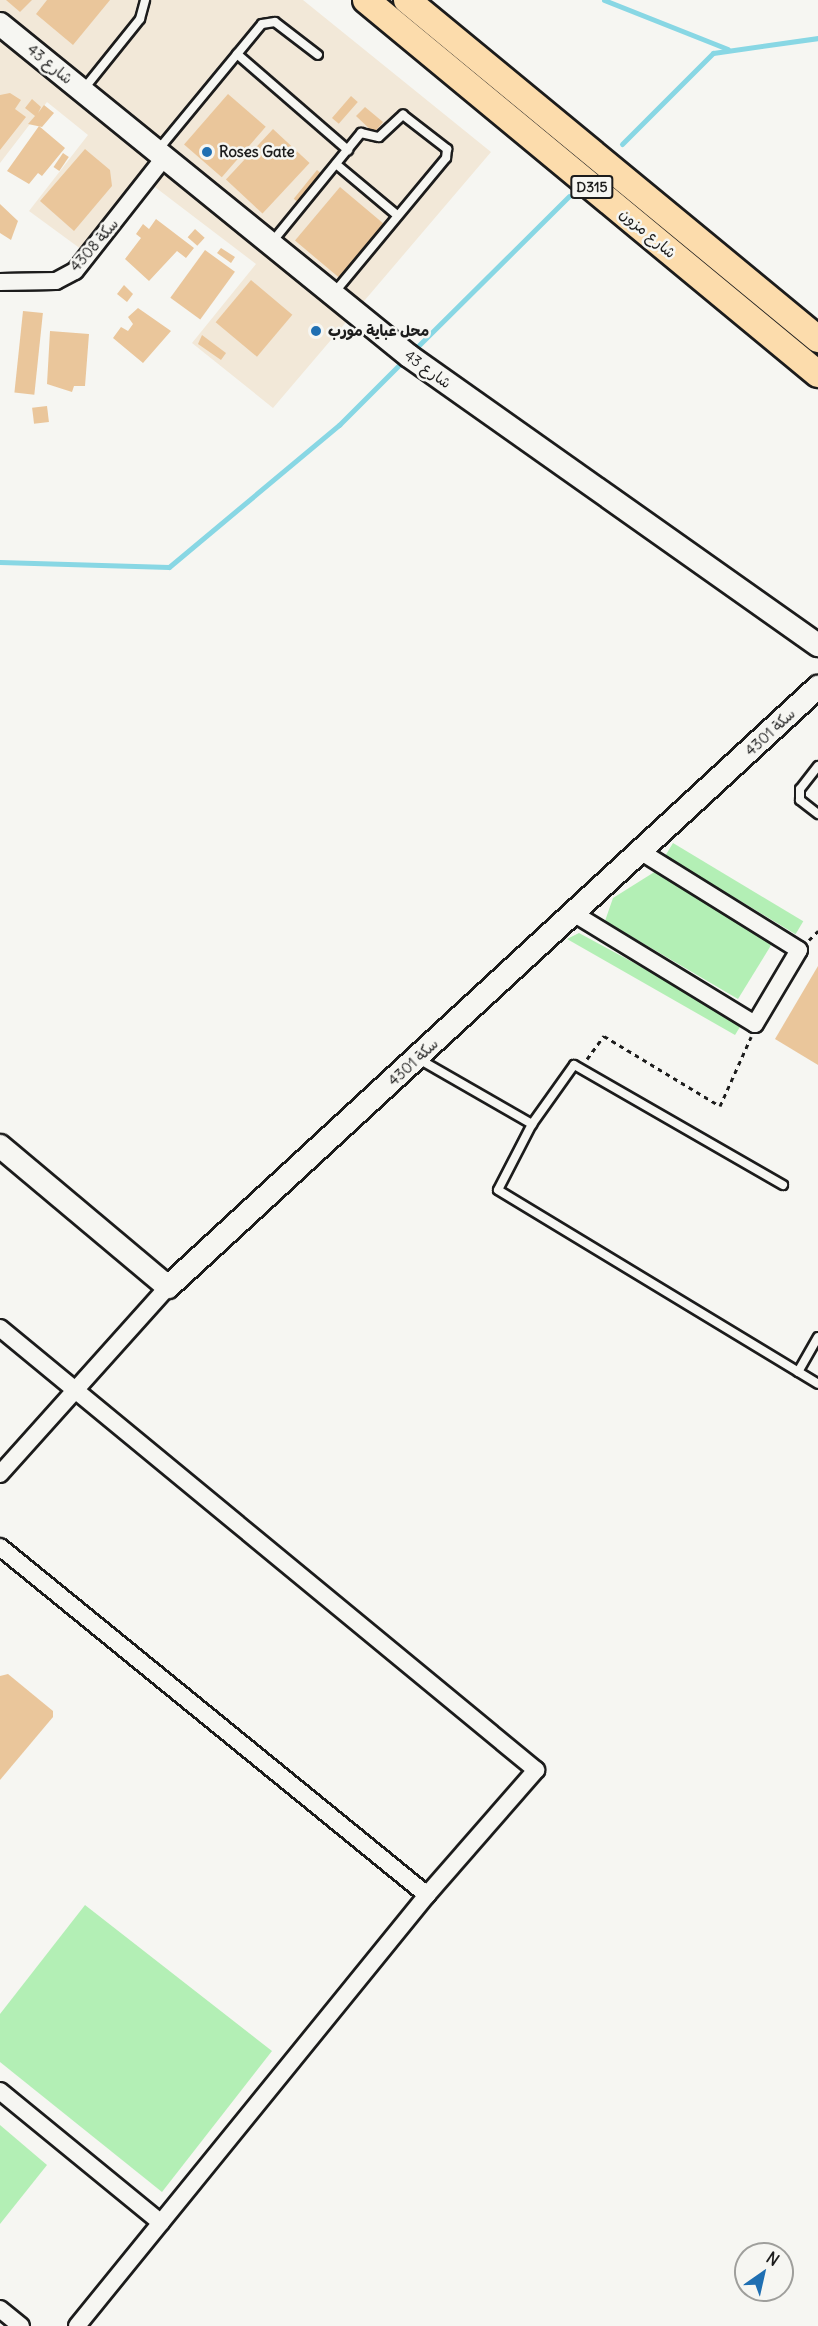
<!DOCTYPE html>
<meta charset="utf-8">
<style>
body{margin:0}
#map{position:relative;width:818px;height:2326px;overflow:hidden;background:#f6f6f2;font-family:Delius,"Playpen Sans Arabic",sans-serif}
div>[style]{position:absolute}
.built>*{inset:0;background:#f2e8d8}
.green>*{inset:0;background:#b3efb5;transform-origin:0 0}
.stream>*{height:5px;margin:-2.5px;padding:0 2.5px;transform-origin:2.5px;border-radius:2.5px;background:#88d7e4}
.building>*{inset:0;background:#eac69b;transform-origin:0 0}
.path>*{height:3px;margin-top:-1.5px;transform-origin:0;background:repeating-linear-gradient(90deg,#1c1c1c 0 4.5px,transparent 0 9px)}
.roads{filter:drop-shadow(2px 0 #1c1c1c) drop-shadow(-2px 0 #1c1c1c) drop-shadow(0 2px #1c1c1c) drop-shadow(0 -2px #1c1c1c)}
.lane>*{height:8px;margin:-4px;padding:0 4px;transform-origin:4px;border-radius:4px;background:#f6f6f2}
.street>*{height:16px;margin:-8px;padding:0 8px;transform-origin:8px;border-radius:8px;background:#f6f6f2}
.secondary>*{height:22px;margin:-11px;padding:0 11px;transform-origin:11px;border-radius:11px;background:#f6f6f2}
.primary>*{height:26px;margin:-13px;padding:0 13px;transform-origin:13px;border-radius:13px;background:#fcdcac}
.dots>*{width:16px;height:16px;translate:-50% -50%;box-sizing:border-box;border:3px solid #f6f6f2;border-radius:50%}
span{translate:-50% -50%;white-space:nowrap;text-align:center;line-height:1.15;-webkit-text-stroke:5px #f6f6f2;paint-order:stroke}
.shield-label span{padding:2px 4px;background:#f6f6f2;border:2px solid;border-radius:4px;-webkit-text-stroke-width:0}
.shield-label{font-size:14px;color:#1c1c1c;font-weight:700}
.street-label{font-size:15px;color:#1c1c1c}
.poi-label{font-size:15px;color:#1c1c1c;font-weight:700}
.left{translate:0 -50%;text-align:left}
.north{position:absolute;left:734px;top:2242px;width:60px;height:60px;box-sizing:border-box;background:#f6f6f2;border:2px solid #9f9f9c;border-radius:50%;rotate:34deg;font-size:16px;font-weight:700;line-height:24px;text-align:center;color:#1c1c1c}
.north::after{content:'';display:block;margin:auto;width:21px;height:27px;background:#1f6fb2;clip-path:polygon(50% 0,100% 100%,50% 72%,0 100%)}
</style>
<div id="map">
<div class="built">
<div style="clip-path:polygon(0 0,303px 0,491px 152px,273px 408px,192px 343px,256px 264px,147px 181px,89px 255px,29px 211px,88px 135px,47px 102px,0 163px)"></div>
</div>
<div class="green">
<div style="left:673px;top:843px;width:152px;height:15px;rotate:31deg"></div>
<div style="clip-path:polygon(656px 871px,773px 942px,738px 999px,605px 921px,613px 898px)"></div>
<div style="clip-path:polygon(579px 933px,743px 1022px,735px 1035px,567px 939px)"></div>
<div style="clip-path:polygon(85px 1905px,272px 2051px,162px 2192px,0 2062px,0 2014px)"></div>
<div style="clip-path:polygon(0 2125px,47px 2165px,0 2224px)"></div>
</div>
<div class="stream">
<div style="left:604px;top:0;width:133px;rotate:21.6deg"></div>
<div style="left:622px;top:144px;width:129px;rotate:-45deg"></div>
<div style="left:713px;top:53px;width:106px;rotate:-8.1deg"></div>
<div style="left:412px;top:352px;width:221px;rotate:-44.8deg"></div>
<div style="left:0;top:562px;width:169px;rotate:1.7deg"></div>
<div style="left:169px;top:567px;width:222px;rotate:-39.9deg"></div>
<div style="left:339px;top:425px;width:93px;rotate:-45deg"></div>
</div>
<div class="building">
<div style="clip-path:polygon(6px 0,32px 0,20px 12px)"></div>
<div style="clip-path:polygon(47px 0,110px 0,73px 45px,36px 14px)"></div>
<div style="clip-path:polygon(10px 93px,21px 100px,15px 109px,26px 117px,0 150px,0 95px)"></div>
<div style="left:228px;top:94px;width:50px;height:67px;rotate:41deg"></div>
<div style="left:351px;top:96px;width:9px;height:29px;rotate:41deg"></div>
<div style="clip-path:polygon(32px 99px,41px 107px,38px 113px,44px 105px,54px 113px,42px 127px,28px 124px,35px 116px,25px 108px)"></div>
<div style="clip-path:polygon(365px 107px,383px 122px,374px 133px,356px 116px)"></div>
<div style="clip-path:polygon(39px 126px,65px 148px,42px 176px,38px 173px,29px 184px,7px 171px)"></div>
<div style="left:273px;top:129px;width:50px;height:69px;rotate:43deg"></div>
<div style="clip-path:polygon(85px 149px,110px 170px,112px 186px,74px 231px,40px 201px)"></div>
<div style="left:63px;top:153px;width:7px;height:17px;rotate:34deg"></div>
<div style="left:317px;top:170px;width:6px;height:37px;rotate:39deg"></div>
<div style="left:340px;top:187px;width:57px;height:70px;rotate:40deg"></div>
<div style="clip-path:polygon(0 204px,18px 221px,11px 240px,0 233px)"></div>
<div style="clip-path:polygon(156px 219px,194px 248px,186px 258px,177px 251px,149px 281px,125px 259px,141px 238px,136px 234px,143px 224px,149px 229px)"></div>
<div style="left:195px;top:229px;width:13px;height:11px;rotate:42deg"></div>
<div style="clip-path:polygon(221px 248px,235px 257px,231px 263px,217px 253px)"></div>
<div style="left:205px;top:250px;width:37px;height:59px;rotate:36deg"></div>
<div style="left:251px;top:280px;width:54px;height:55px;rotate:40deg"></div>
<div style="clip-path:polygon(124px 285px,133px 294px,127px 302px,117px 294px)"></div>
<div style="clip-path:polygon(138px 308px,171px 331px,143px 363px,113px 338px,121px 327px,128px 331px,133px 324px,128px 317px)"></div>
<div style="left:23px;top:311px;width:20px;height:82px;rotate:6deg"></div>
<div style="clip-path:polygon(50px 331px,89px 334px,85px 386px,74px 386px,72px 392px,47px 384px)"></div>
<div style="clip-path:polygon(202px 335px,226px 353px,221px 360px,198px 344px)"></div>
<div style="left:47px;top:406px;width:16px;height:15px;rotate:83deg"></div>
<div style="clip-path:polygon(818px 966px,818px 1065px,775px 1039px)"></div>
<div style="clip-path:polygon(8px 1674px,53px 1711px,53px 1717px,0 1780px,0 1676px)"></div>
</div>
<div class="path">
<div style="left:809px;top:940px;width:13px;rotate:-45deg"></div>
<div style="left:587px;top:1059px;width:29px;rotate:-54deg"></div>
<div style="left:604px;top:1036px;width:135px;rotate:31.1deg"></div>
<div style="left:720px;top:1106px;width:76px;rotate:-65.8deg"></div>
</div>
<div class="roads">
<div class="lane">
<div style="left:237px;top:54px;width:147px;rotate:40.9deg"></div>
<div style="left:83px;top:90px;width:91px;rotate:-51.2deg"></div>
<div style="left:140px;top:19px;width:20px;rotate:-75deg"></div>
<div style="left:158px;top:150px;width:163px;rotate:-50.5deg"></div>
<div style="left:262px;top:24px;width:13px;rotate:-9deg"></div>
<div style="left:275px;top:22px;width:54px;rotate:37.5deg"></div>
<div style="left:336px;top:164px;width:80px;rotate:39.9deg"></div>
<div style="left:272px;top:242px;width:141px;rotate:-50.8deg"></div>
<div style="left:361px;top:133px;width:18px;rotate:13deg"></div>
<div style="left:379px;top:137px;width:33px;rotate:-43deg"></div>
<div style="left:403px;top:115px;width:56px;rotate:37.7deg"></div>
<div style="left:447px;top:149px;width:9px;rotate:96deg"></div>
<div style="left:446px;top:158px;width:175px;rotate:129.7deg"></div>
<div style="left:818px;top:766px;width:29px;rotate:128deg"></div>
<div style="left:800px;top:789px;width:11px;rotate:90deg"></div>
<div style="left:800px;top:800px;width:23px;rotate:38deg"></div>
<div style="left:417px;top:1058px;width:133px;rotate:29.9deg"></div>
<div style="left:783px;top:1185px;width:241px;rotate:-150.1deg"></div>
<div style="left:574px;top:1065px;width:72px;rotate:125.4deg"></div>
<div style="left:532px;top:1124px;width:74px;rotate:117.3deg"></div>
<div style="left:498px;top:1190px;width:374px;rotate:31.2deg"></div>
<div style="left:798px;top:1372px;width:40px;rotate:-60.3deg"></div>
</div>
<div class="street">
<div style="left:0;top:282px;width:56px;rotate:-1deg"></div>
<div style="left:56px;top:281px;width:21px;rotate:-28deg"></div>
<div style="left:75px;top:271px;width:142px;rotate:-51.8deg"></div>
<div style="left:573px;top:913px;width:213px;rotate:31.4deg"></div>
<div style="left:755px;top:1024px;width:86px;rotate:-59.3deg"></div>
<div style="left:799px;top:950px;width:187px;rotate:-148.1deg"></div>
<div style="left:0;top:1328px;width:695px;rotate:39.51deg"></div>
<div style="left:536px;top:1770px;width:166px;rotate:131.1deg"></div>
<div style="left:427px;top:1895px;width:555px;rotate:129.08deg"></div>
<div style="left:0;top:1474px;width:251px;rotate:-48.1deg"></div>
<div style="left:0;top:1547px;width:551px;rotate:39.18deg"></div>
<div style="left:0;top:2091px;width:208px;rotate:39.3deg"></div>
<div style="left:0;top:2309px;width:27px;rotate:39deg"></div>
</div>
<div class="secondary">
<div style="left:0;top:24px;width:527px;rotate:39.07deg"></div>
<div style="left:409px;top:356px;width:501px;rotate:35.25deg"></div>
<div style="left:0;top:1146px;width:219px;rotate:40deg"></div>
<div style="left:168px;top:1287px;width:885px;rotate:-42.71deg"></div>
</div>
<div class="primary">
<div style="left:366px;top:0;width:587px;rotate:39.61deg"></div>
<div style="left:407px;top:0;width:533px;rotate:39.52deg"></div>
</div>
</div>
<div class="dots">
<div style="left:207px;top:152px;background:#1f6fb2"></div>
<div style="left:316px;top:331px;background:#1f6fb2"></div>
</div>
<div class="shield-label">
<span style="left:592px;top:187px">D315</span>
</div>
<div class="street-label">
<span style="left:50px;top:64px;rotate:39deg">شارع 43</span>
<span style="left:648px;top:233px;rotate:40deg">شارع مزون</span>
<span style="left:94px;top:245px;rotate:-49deg">سكة 4308</span>
<span style="left:428px;top:369px;rotate:36deg">شارع 43</span>
<span style="left:770px;top:732px;rotate:-43deg">سكة 4301</span>
<span style="left:413px;top:1062px;rotate:-43deg">سكة 4301</span>
</div>
<div class="poi-label">
<span class="left" style="left:219px;top:152px">Roses Gate</span>
<span class="left" style="left:328px;top:331px">محل عباية مورب</span>
</div>
<div class="north">N</div>
</div>
